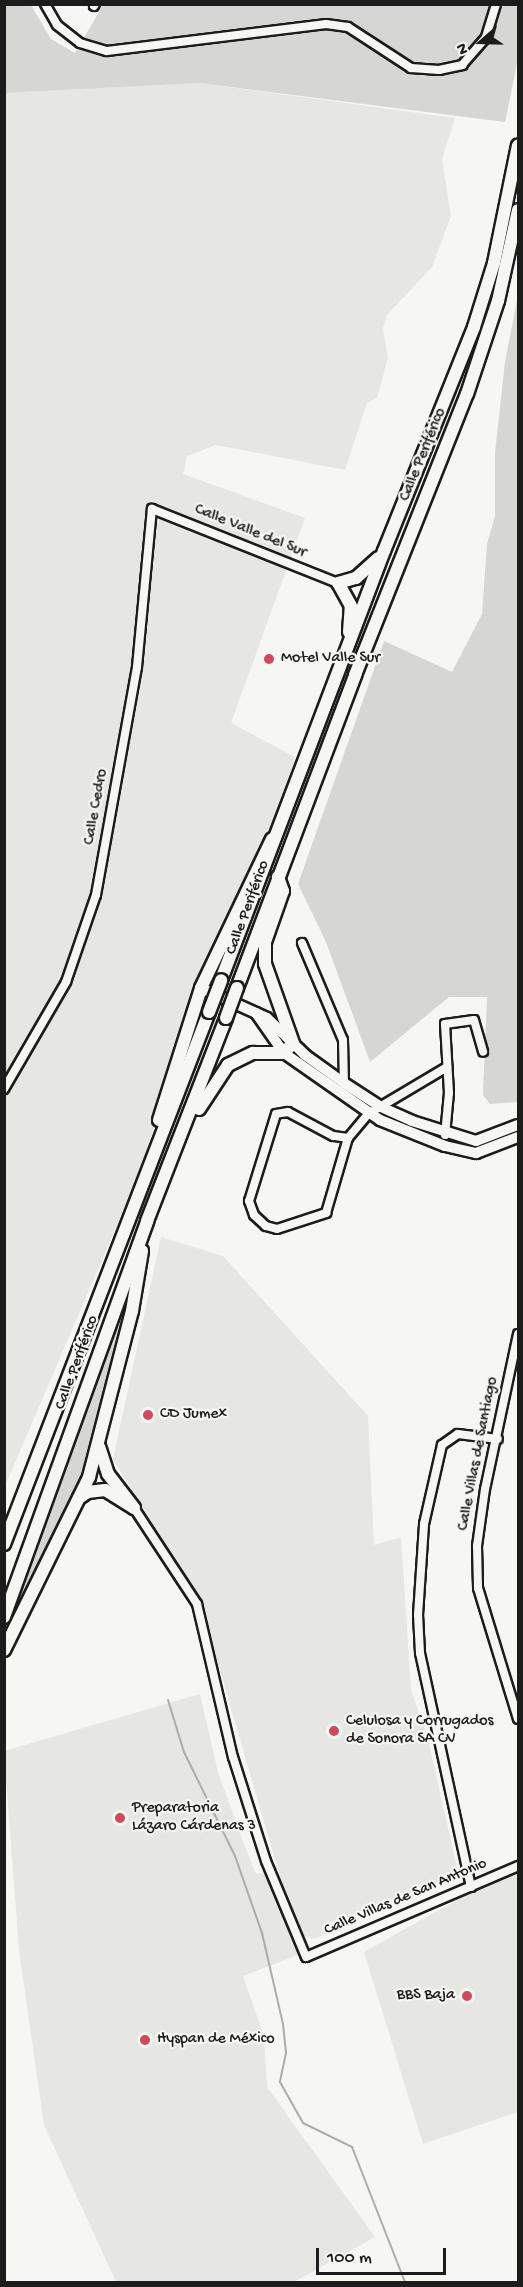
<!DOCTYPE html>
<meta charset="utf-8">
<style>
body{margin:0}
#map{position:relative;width:523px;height:2287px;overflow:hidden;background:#f6f6f2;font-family:"Gochi Hand",sans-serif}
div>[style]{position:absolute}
.built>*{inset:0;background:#e6e6e2}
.green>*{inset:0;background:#d6d6d2}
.stream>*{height:2px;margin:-1px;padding:0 1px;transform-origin:1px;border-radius:1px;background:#acaca9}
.roads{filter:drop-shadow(2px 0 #1c1c1c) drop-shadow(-2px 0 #1c1c1c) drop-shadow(0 2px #1c1c1c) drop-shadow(0 -2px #1c1c1c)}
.minor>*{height:8px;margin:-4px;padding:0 4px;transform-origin:4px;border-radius:4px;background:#f6f6f2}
.major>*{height:10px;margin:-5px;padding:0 5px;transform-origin:5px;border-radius:5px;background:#f6f6f2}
.highway>*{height:12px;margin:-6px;padding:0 6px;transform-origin:6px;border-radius:6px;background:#f6f6f2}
.bridges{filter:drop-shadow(2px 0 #1c1c1c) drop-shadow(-2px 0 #1c1c1c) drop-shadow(0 2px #1c1c1c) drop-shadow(0 -2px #1c1c1c)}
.highway-bridge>*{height:12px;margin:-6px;padding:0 6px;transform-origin:6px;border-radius:6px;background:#f6f6f2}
.dots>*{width:16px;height:16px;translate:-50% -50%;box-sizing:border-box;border:3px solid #f6f6f2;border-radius:50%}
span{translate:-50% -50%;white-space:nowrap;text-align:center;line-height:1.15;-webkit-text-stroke:4.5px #f6f6f2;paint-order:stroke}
.street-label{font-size:16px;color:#1c1c1c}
.poi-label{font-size:16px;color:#1c1c1c}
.left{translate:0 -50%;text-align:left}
.right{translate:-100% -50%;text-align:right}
.frame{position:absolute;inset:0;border:6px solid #1c1c1c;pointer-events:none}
.north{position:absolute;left:451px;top:12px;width:60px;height:60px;-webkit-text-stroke:4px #f6f6f2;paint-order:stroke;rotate:250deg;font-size:16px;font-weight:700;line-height:24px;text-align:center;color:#1c1c1c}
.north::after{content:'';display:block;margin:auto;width:21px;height:27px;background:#1c1c1c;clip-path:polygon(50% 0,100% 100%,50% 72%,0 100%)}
.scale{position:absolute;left:316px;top:2248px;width:130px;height:27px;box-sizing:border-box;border:3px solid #1c1c1c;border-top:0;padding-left:8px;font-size:18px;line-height:21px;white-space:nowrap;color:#1c1c1c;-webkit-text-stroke:4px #f6f6f2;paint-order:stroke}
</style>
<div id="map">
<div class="built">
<div style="clip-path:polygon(199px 83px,455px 118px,442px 159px,451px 216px,432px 267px,387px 315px,383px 328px,388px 358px,377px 398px,367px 403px,345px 470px,216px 445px,187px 456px,183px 474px,305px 518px,231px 723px,295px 757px,275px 824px,258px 848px,196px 984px,144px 1162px,5px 1486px,5px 93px)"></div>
<div style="clip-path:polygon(161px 1237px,223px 1256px,368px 1416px,374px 1545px,401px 1537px,411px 1690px,427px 1735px,459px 1876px,314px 1939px,300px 1935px,290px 1911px,200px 1602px,113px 1459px)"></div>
<div style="clip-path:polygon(200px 1694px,218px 1772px,244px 1844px,256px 1874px,269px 1872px,291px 1941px,297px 1950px,306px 1952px,243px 1976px,264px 2036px,267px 2087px,375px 2237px,294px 2282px,116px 2282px,44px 2125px,19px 1950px,4px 1751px)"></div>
<div style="clip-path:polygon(518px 1866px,518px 2112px,423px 2144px,364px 1952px)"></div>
</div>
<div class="green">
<div style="clip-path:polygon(5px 5px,31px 5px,51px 39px,75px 53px,103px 5px,518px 5px,518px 59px,505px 122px,200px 83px,5px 93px)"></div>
<div style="clip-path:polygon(518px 295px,518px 1102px,490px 1104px,483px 1095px,487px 997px,449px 997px,370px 1062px,326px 942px,298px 884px,384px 641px,452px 672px,482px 614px,487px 544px,495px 516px,495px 453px,505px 362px)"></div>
<div style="clip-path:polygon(133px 1273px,99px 1417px,76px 1490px,5px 1640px,5px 1630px)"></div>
</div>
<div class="stream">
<div style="left:168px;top:1700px;width:54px;rotate:72.9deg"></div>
<div style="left:184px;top:1752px;width:116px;rotate:63.9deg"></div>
<div style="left:235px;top:1856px;width:82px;rotate:70.7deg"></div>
<div style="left:262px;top:1933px;width:93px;rotate:77deg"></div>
<div style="left:283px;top:2024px;width:29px;rotate:84deg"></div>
<div style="left:286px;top:2053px;width:30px;rotate:102deg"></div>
<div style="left:280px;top:2082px;width:47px;rotate:60.7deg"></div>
<div style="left:303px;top:2123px;width:55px;rotate:26.1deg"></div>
<div style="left:352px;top:2147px;width:145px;rotate:68.6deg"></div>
</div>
<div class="roads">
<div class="minor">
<div style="left:45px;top:4px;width:24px;rotate:60deg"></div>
<div style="left:57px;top:25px;width:29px;rotate:38deg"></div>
<div style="left:80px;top:43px;width:28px;rotate:17deg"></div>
<div style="left:107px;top:51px;width:221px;rotate:-7deg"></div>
<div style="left:326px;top:24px;width:22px;rotate:8deg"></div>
<div style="left:348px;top:27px;width:75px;rotate:33.1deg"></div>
<div style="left:411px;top:68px;width:28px;rotate:4deg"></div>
<div style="left:439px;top:70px;width:24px;rotate:-12deg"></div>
<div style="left:462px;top:65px;width:37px;rotate:-49deg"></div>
<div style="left:486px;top:37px;width:34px;rotate:-73deg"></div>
<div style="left:94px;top:6px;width:2px;rotate:-63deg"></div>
<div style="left:302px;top:943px;width:105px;rotate:67.1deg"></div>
<div style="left:343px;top:1040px;width:43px;rotate:88.7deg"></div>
<div style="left:4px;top:1089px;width:124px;rotate:-59.9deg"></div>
<div style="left:66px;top:982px;width:92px;rotate:-71deg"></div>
<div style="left:96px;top:895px;width:232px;rotate:-79.8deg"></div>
<div style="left:137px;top:667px;width:159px;rotate:-84.6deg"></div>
<div style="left:152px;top:509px;width:200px;rotate:21.7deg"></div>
<div style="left:445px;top:1135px;width:42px;rotate:-84.6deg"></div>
<div style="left:449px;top:1093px;width:69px;rotate:-93.3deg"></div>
<div style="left:445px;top:1024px;width:29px;rotate:-8deg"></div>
<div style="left:474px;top:1020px;width:33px;rotate:74deg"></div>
<div style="left:348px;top:1138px;width:15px;rotate:-172deg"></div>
<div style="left:333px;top:1136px;width:51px;rotate:-151.9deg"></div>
<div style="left:288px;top:1112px;width:12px;rotate:171deg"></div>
<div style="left:276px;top:1114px;width:91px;rotate:107.2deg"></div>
<div style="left:249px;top:1201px;width:15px;rotate:70deg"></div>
<div style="left:254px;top:1215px;width:16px;rotate:43deg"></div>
<div style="left:266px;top:1226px;width:11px;rotate:15deg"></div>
<div style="left:277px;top:1229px;width:52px;rotate:-18.1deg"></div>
<div style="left:326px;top:1213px;width:78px;rotate:-73.7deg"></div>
<div style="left:348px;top:1138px;width:31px;rotate:-50deg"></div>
<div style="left:368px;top:1114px;width:92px;rotate:-30.7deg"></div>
<div style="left:518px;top:1334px;width:158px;rotate:102deg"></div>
<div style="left:485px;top:1489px;width:58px;rotate:98deg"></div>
<div style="left:477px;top:1546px;width:42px;rotate:88.6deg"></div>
<div style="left:478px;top:1588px;width:137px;rotate:73deg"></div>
<div style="left:134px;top:1508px;width:115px;rotate:56.7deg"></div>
<div style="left:197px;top:1604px;width:157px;rotate:76.8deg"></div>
<div style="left:233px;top:1757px;width:109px;rotate:72.4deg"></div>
<div style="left:266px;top:1861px;width:104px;rotate:67.4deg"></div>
<div style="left:306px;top:1957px;width:231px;rotate:-23.2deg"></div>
<div style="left:471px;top:1887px;width:239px;rotate:-102.3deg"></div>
<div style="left:420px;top:1653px;width:38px;rotate:-93deg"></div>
<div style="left:418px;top:1615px;width:91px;rotate:-86.2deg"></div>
<div style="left:424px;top:1524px;width:81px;rotate:-77.2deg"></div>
<div style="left:442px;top:1445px;width:19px;rotate:-35deg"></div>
<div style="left:458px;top:1434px;width:40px;rotate:7.1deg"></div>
</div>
<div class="major">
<div style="left:201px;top:988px;width:72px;rotate:24.4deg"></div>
<div style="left:267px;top:1018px;width:53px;rotate:44.2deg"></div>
<div style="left:305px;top:1055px;width:48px;rotate:35.7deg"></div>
<div style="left:344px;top:1083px;width:44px;rotate:33deg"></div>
<div style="left:381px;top:1107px;width:34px;rotate:24deg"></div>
<div style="left:412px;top:1121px;width:67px;rotate:17.4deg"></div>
<div style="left:476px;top:1141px;width:45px;rotate:-20.9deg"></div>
<div style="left:256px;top:1013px;width:49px;rotate:55deg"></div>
<div style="left:284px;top:1053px;width:117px;rotate:34.9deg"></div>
<div style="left:380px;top:1120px;width:70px;rotate:21.8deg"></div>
<div style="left:445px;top:1146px;width:32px;rotate:13deg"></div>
<div style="left:476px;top:1153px;width:45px;rotate:-20.9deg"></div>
</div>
<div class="highway">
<div style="left:349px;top:632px;width:26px;rotate:-86deg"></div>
<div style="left:351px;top:606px;width:26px;rotate:-119deg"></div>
<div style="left:338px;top:583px;width:19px;rotate:-16deg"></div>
<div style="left:356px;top:578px;width:30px;rotate:-42deg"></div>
<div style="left:221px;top:980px;width:459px;rotate:-69.2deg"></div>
<div style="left:384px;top:551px;width:241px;rotate:-68.1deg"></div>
<div style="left:474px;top:327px;width:67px;rotate:-72.6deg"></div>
<div style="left:494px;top:263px;width:120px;rotate:-78.5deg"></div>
<div style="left:237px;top:988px;width:335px;rotate:-69.3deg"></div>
<div style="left:355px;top:675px;width:302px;rotate:-68.3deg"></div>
<div style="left:467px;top:394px;width:98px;rotate:-71.6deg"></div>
<div style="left:498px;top:301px;width:93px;rotate:-77.6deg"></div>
<div style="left:199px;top:1109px;width:53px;rotate:-56.6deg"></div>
<div style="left:228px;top:1065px;width:28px;rotate:-26deg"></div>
<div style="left:253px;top:1053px;width:31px"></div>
<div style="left:284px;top:1053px;width:13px;rotate:-48deg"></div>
<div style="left:293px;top:1043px;width:84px;rotate:-109.5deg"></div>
<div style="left:265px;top:964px;width:22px;rotate:-90deg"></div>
<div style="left:265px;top:942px;width:54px;rotate:-70.6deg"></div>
<div style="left:283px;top:891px;width:15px;rotate:-110deg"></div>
<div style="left:159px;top:1120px;width:139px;rotate:-72.3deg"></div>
<div style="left:201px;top:988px;width:165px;rotate:-64.5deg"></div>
<div style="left:79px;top:1498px;width:11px;rotate:-34deg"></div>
<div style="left:88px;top:1492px;width:17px;rotate:-7deg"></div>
<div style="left:105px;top:1490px;width:34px;rotate:32deg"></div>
<div style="left:134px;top:1508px;width:43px;rotate:-127.4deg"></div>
<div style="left:108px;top:1474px;width:28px;rotate:-108deg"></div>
<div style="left:4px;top:1544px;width:570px;rotate:-68.93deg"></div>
<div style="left:4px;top:1617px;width:421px;rotate:-70.1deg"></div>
<div style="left:147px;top:1221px;width:218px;rotate:-68.7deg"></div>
<div style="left:4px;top:1650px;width:193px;rotate:-63.8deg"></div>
<div style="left:89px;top:1477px;width:171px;rotate:-75.5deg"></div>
<div style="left:132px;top:1311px;width:61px;rotate:-80.5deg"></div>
</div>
</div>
<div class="bridges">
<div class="highway-bridge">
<div style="left:209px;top:1012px;width:34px;rotate:-69deg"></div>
<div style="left:226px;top:1018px;width:32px;rotate:-70deg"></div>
</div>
</div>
<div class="dots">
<div style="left:269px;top:659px;background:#d1495b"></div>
<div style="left:148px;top:1415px;background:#d1495b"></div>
<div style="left:334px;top:1731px;background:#d1495b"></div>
<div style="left:120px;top:1818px;background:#d1495b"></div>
<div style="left:467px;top:1996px;background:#d1495b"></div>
<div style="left:145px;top:2040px;background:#d1495b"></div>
</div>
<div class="street-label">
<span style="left:424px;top:455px;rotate:-68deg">Calle Periférico</span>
<span style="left:250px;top:532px;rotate:22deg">Calle Valle del Sur</span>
<span style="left:97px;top:807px;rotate:-80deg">Calle Cedro</span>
<span style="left:249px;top:908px;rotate:-70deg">Calle Periférico</span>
<span style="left:78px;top:1363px;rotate:-70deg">Calle Periférico</span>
<span style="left:479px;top:1454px;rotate:-79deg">Calle Villas de Santiago</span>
<span style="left:406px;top:1898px;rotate:-23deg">Calle Villas de San Antonio</span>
</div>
<div class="poi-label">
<span class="left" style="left:281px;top:659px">Motel Valle Sur</span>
<span class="left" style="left:160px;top:1415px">CD Jumex</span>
<span class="left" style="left:346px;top:1731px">Celulosa y Corrugados<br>de Sonora SA CV</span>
<span class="left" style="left:132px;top:1818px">Preparatoria<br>Lázaro Cárdenas 3</span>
<span class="right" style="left:455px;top:1996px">BBS Baja</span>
<span class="left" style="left:157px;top:2040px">Hyspan de México</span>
</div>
<div class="frame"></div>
<div class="north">N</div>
<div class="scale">100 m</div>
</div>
